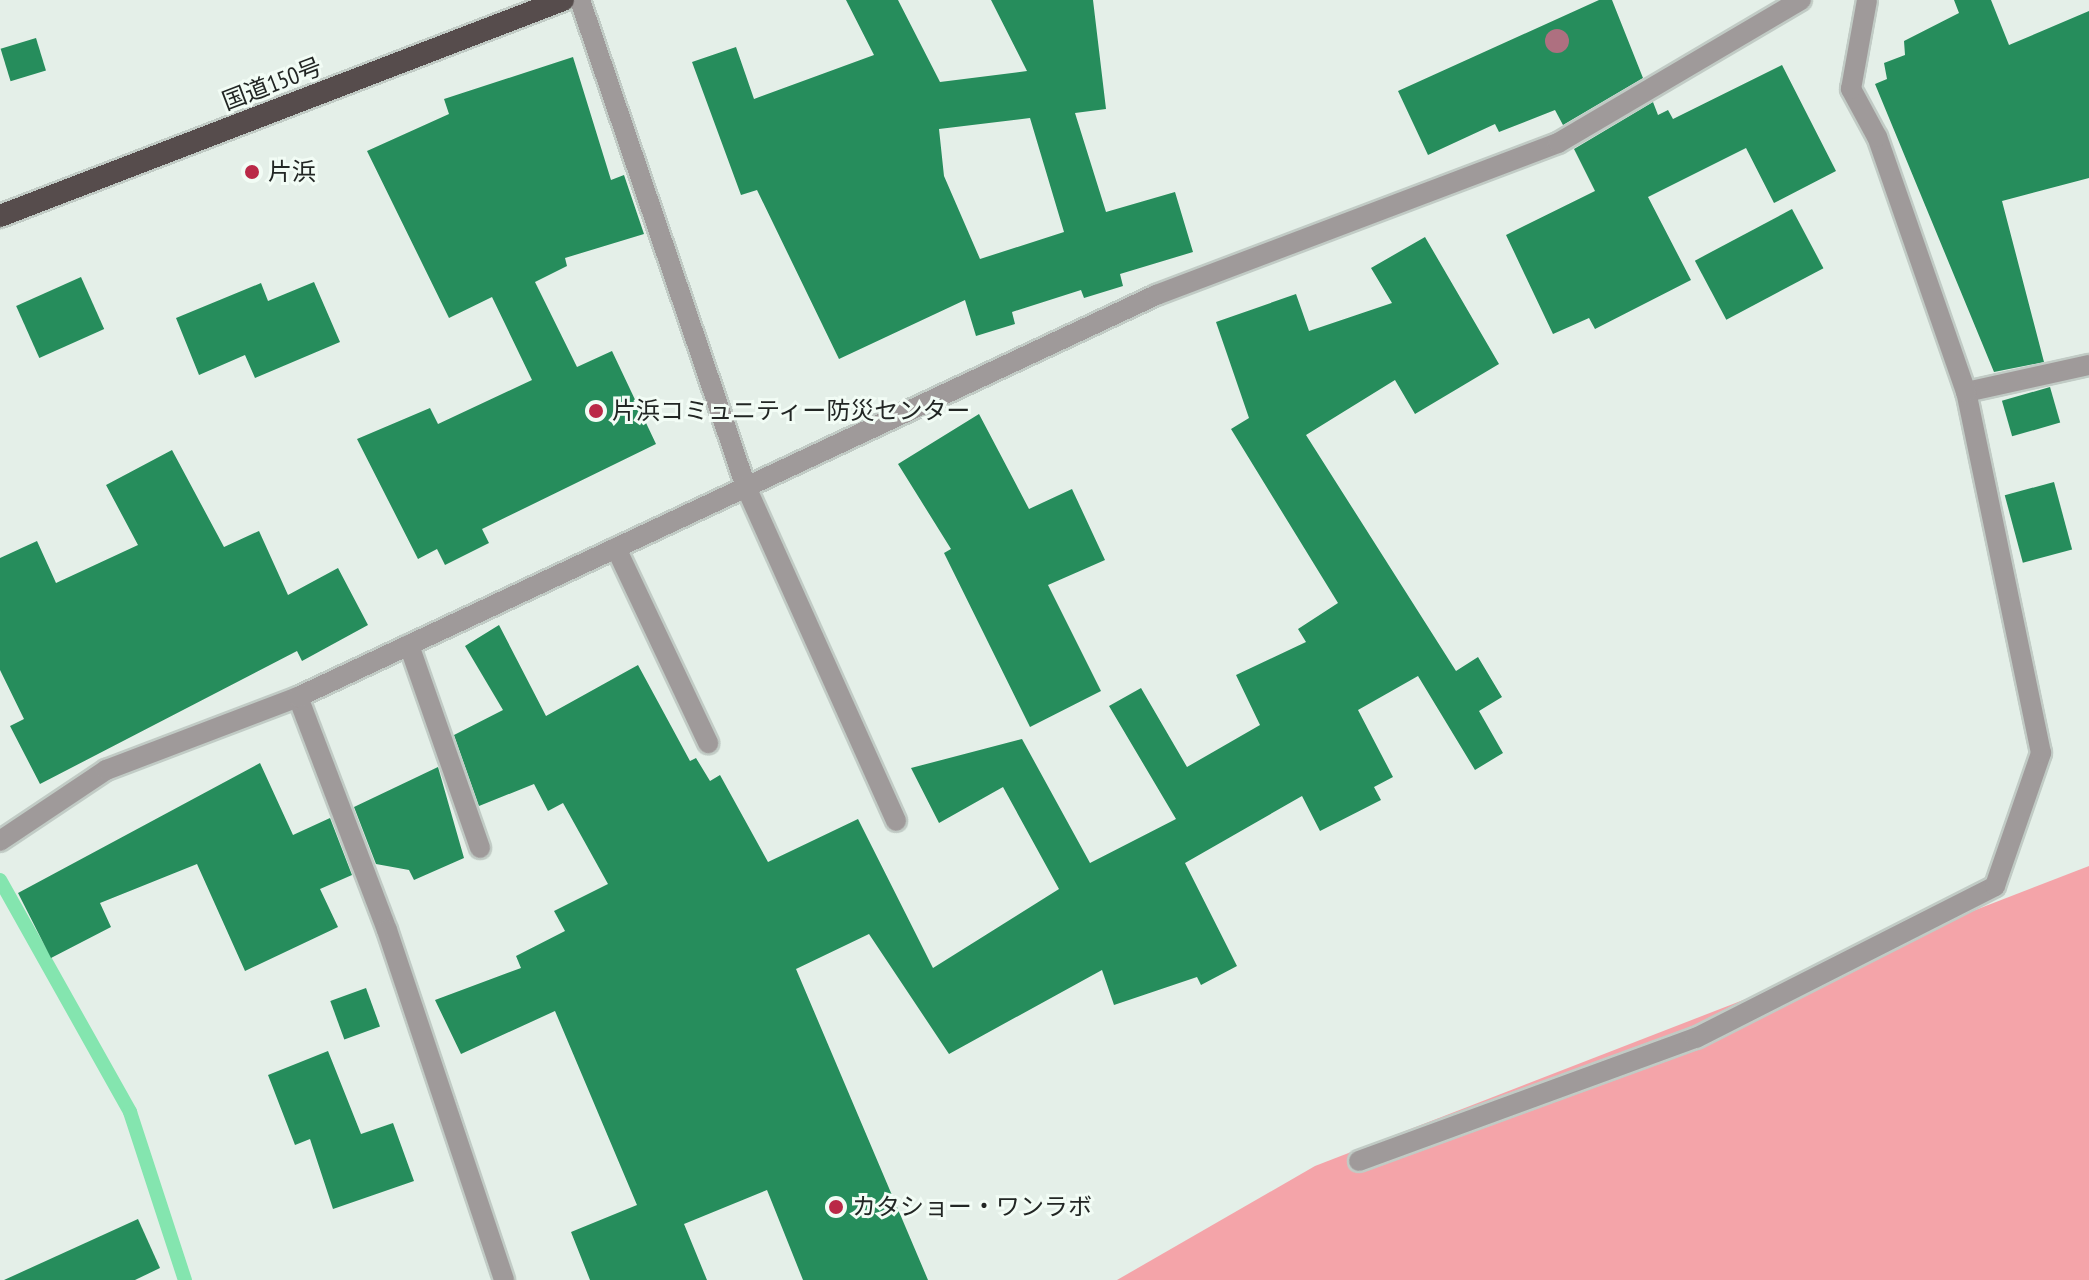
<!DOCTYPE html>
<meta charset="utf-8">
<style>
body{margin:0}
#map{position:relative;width:2089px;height:1280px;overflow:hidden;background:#e4efe8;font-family:"PT Sans Narrow","Noto Sans JP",sans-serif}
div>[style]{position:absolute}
.forest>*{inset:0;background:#f4a4a9}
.stream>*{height:14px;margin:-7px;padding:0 7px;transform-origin:7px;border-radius:7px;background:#84e5af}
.building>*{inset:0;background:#268d5c;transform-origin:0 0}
.roads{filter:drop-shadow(2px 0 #c1cbc5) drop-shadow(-2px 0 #c1cbc5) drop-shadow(0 2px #c1cbc5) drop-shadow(0 -2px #c1cbc5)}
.service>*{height:20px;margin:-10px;padding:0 10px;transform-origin:10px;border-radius:10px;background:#9f9a9a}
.minor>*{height:20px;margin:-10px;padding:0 10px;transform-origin:10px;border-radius:10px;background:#9f9a9a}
.tertiary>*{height:20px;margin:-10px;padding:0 10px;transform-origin:10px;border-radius:10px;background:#9f9a9a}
.trunk>*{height:22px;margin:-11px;padding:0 11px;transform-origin:11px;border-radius:11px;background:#564c4c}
.trees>*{width:24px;height:24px;margin:-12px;border-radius:50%;background:#ae7080}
.dots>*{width:22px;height:22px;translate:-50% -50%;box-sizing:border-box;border:4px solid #f2fcf5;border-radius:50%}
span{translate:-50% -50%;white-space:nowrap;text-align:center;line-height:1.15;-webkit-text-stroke:6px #f2fcf5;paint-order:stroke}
.street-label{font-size:24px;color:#222624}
.poi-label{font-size:24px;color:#222624}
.left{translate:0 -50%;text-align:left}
</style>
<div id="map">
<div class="forest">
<div style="clip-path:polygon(2089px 866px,2089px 1280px,1117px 1280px,1315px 1166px)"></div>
</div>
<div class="stream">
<div style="left:0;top:880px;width:266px;rotate:60.7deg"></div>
<div style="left:130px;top:1112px;width:177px;rotate:71.9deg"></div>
</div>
<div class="building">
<div style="clip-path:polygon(evenodd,846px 0,898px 0,940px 82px,1027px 71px,991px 0,1093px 0,1106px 109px,1075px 113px,1106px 212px,1175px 192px,1193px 252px,1120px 274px,1123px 286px,1084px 298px,1081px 290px,1012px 312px,1015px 324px,976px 336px,965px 300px,839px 359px,757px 190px,741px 195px,692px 62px,736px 47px,754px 99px,874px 55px,846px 0,1030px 118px,1064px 232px,980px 259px,944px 176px,939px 129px,1030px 118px)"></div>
<div style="clip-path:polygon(1599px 0,1612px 0,1643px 78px,1563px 125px,1555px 110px,1499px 132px,1495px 124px,1428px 155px,1398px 91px)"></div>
<div style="clip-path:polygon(1954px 0,1991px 0,2009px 45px,2089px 11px,2089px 178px,2002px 201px,2044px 362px,1994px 372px,1875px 84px,1887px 79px,1884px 63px,1905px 55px,1904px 41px,1959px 13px)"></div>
<div style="left:36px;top:38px;width:34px;height:37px;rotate:73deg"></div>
<div style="clip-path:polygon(573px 57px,611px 180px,624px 175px,644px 234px,565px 258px,567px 266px,535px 282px,577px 367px,612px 351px,656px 444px,482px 529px,489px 543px,445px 565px,437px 549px,418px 559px,357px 439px,430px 408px,438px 424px,532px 380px,492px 297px,449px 318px,367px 151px,449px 114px,444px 99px)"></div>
<div style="clip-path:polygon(1782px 65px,1836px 171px,1774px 203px,1746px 148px,1648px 197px,1691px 280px,1595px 329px,1589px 318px,1553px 334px,1506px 235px,1595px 191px,1574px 149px,1653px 102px,1658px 115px,1668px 110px,1673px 119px)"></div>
<div style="left:1792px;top:209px;width:67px;height:110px;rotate:62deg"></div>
<div style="clip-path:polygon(1425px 237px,1499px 364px,1415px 414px,1395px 380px,1306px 435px,1456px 671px,1478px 657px,1502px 697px,1479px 711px,1503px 753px,1475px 770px,1418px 676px,1358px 710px,1393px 777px,1374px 787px,1381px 800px,1320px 831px,1302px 796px,1185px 863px,1237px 966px,1201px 985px,1197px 977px,1114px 1005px,1102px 970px,949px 1054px,869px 934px,796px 969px,928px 1280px,803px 1280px,767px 1190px,684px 1224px,707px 1280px,590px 1280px,571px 1232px,637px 1205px,555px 1011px,461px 1054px,435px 1000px,521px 968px,516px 956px,565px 931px,554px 911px,608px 884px,563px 803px,548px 811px,534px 784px,479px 806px,454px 735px,503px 710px,465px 646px,499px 625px,546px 716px,638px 665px,690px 761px,696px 758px,710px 781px,720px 775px,768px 862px,858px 819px,933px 968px,1059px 889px,1003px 787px,939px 823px,911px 768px,1022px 739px,1090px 863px,1176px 819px,1109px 706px,1141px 688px,1187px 767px,1260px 725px,1236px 675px,1306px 642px,1298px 629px,1338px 603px,1231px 429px,1249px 418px,1216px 322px,1296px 294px,1309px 331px,1392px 303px,1371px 268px)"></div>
<div style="left:81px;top:277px;width:57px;height:71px;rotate:66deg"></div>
<div style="clip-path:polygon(314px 282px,340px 342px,255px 378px,245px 355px,199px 375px,176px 318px,261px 283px,268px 301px)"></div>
<div style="left:2050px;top:387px;width:37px;height:50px;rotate:74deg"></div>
<div style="clip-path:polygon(979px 414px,1029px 509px,1072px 489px,1105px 560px,1048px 585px,1101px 691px,1030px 727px,944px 553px,951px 549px,898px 464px)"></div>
<div style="clip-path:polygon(172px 450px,224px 547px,259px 531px,288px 595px,338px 568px,368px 625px,302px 661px,297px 651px,40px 784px,10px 726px,24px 719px,0 670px,0 558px,37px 541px,56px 583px,138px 545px,106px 485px)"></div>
<div style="left:2054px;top:482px;width:70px;height:51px;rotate:75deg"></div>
<div style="clip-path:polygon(260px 763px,293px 835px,330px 818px,352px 875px,320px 889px,338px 927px,245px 971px,197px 864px,100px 903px,111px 927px,51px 958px,18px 893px)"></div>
<div style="clip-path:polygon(438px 767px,464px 858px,414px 880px,409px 870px,376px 864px,354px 807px)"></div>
<div style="left:366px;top:988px;width:41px;height:38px;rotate:70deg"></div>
<div style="clip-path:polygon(328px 1051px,361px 1134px,393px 1123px,414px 1181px,333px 1209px,310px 1139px,295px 1145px,268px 1075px)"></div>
<div style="clip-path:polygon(138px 1219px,160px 1268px,135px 1280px,4px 1280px)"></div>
</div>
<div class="roads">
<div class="service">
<div style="left:580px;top:0;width:515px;rotate:71.18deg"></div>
<div style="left:746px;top:487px;width:366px;rotate:65.8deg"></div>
<div style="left:616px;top:548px;width:216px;rotate:64.7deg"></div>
<div style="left:409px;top:645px;width:215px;rotate:70.7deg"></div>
</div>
<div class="minor">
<div style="left:1966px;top:392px;width:126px;rotate:-12.4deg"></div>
<div style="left:298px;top:697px;width:249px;rotate:69.1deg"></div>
<div style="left:387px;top:930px;width:369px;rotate:71.5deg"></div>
<div style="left:1359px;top:1161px;width:359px;rotate:-20.1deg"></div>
<div style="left:1696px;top:1038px;width:335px;rotate:-26.9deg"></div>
<div style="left:1995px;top:886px;width:141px;rotate:-70.9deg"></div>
<div style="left:2041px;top:753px;width:369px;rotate:-101.7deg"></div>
<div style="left:1966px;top:392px;width:270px;rotate:-109.2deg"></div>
<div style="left:1877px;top:137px;width:55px;rotate:-118.4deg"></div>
<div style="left:1851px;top:89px;width:90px;rotate:-79.8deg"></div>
</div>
<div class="tertiary">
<div style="left:0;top:841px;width:128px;rotate:-33.8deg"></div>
<div style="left:106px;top:770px;width:205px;rotate:-20.8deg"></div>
<div style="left:298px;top:697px;width:948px;rotate:-25.1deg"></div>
<div style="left:1156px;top:295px;width:430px;rotate:-20.7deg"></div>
<div style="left:1558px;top:143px;width:282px;rotate:-30.5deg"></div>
</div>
<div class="trunk">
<div style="left:0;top:216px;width:603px;rotate:-20.99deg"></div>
</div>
</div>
<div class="trees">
<div style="left:1557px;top:41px"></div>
</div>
<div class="dots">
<div style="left:252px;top:172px;background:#ba2947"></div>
<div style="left:596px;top:411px;background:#ba2947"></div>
<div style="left:836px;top:1207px;background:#ba2947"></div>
</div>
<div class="street-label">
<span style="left:272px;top:84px;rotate:-21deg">国道150号</span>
</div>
<div class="poi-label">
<span class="left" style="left:268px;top:172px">片浜</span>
<span class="left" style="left:612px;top:411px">片浜コミュニティー防災センター</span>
<span class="left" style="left:852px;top:1207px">カタショー・ワンラボ</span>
</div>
</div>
